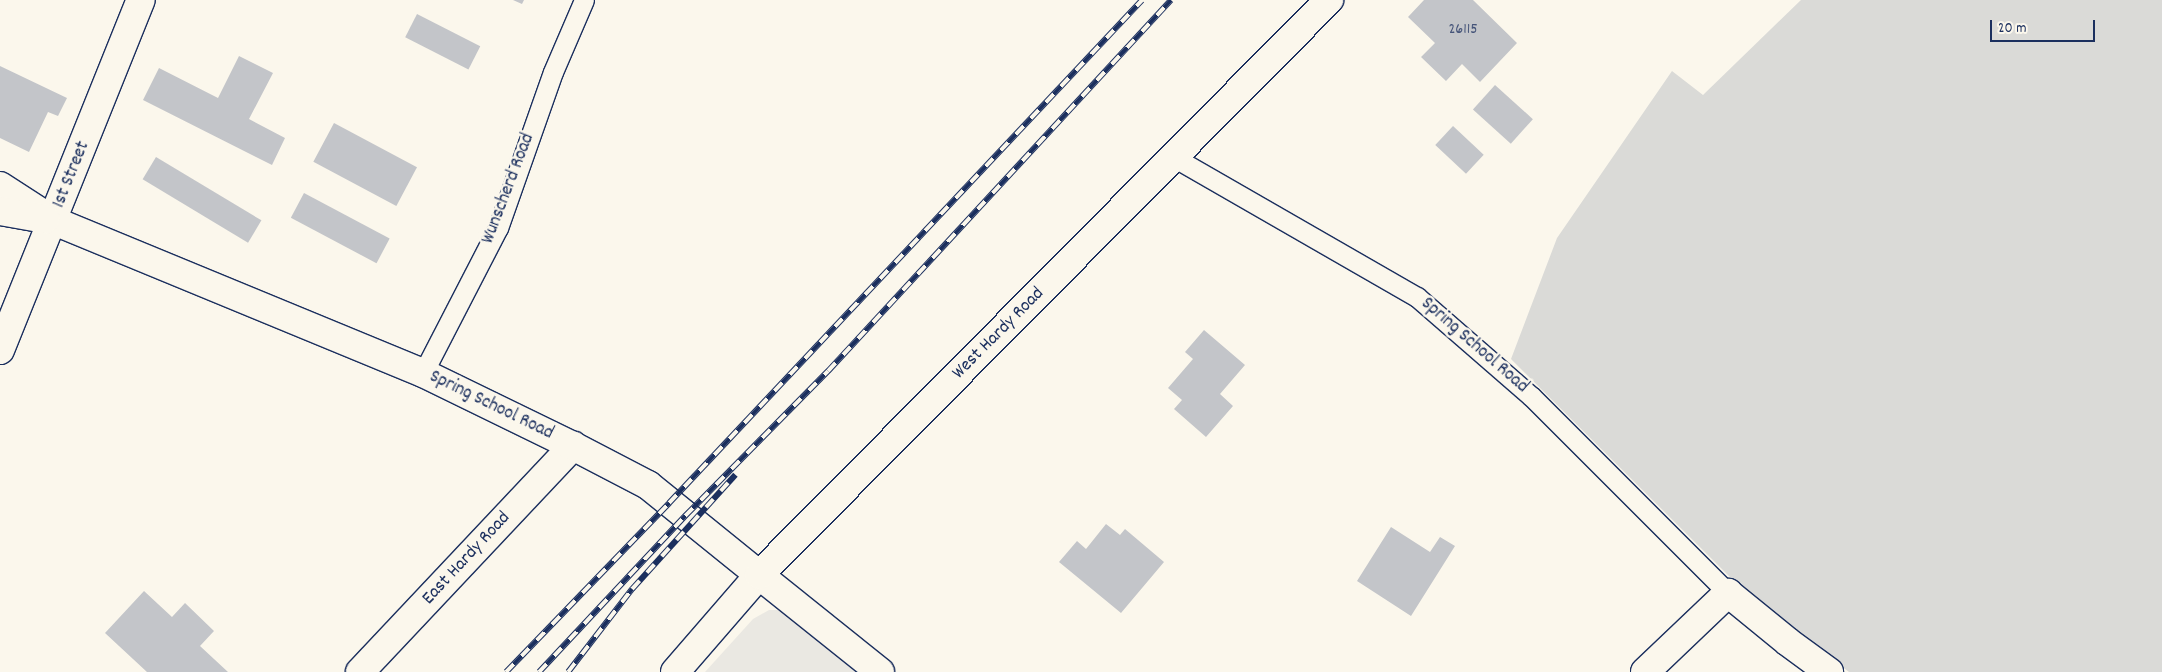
<!DOCTYPE html>
<style>
body{margin:0}
#map{position:relative;width:2162px;height:672px;overflow:hidden;background:#fbf7ec;font-family:Dekko,sans-serif}
div>[style]{position:absolute}
.built>*{inset:0;background:#eae8e2}
.green>*{inset:0;background:#dadad7}
.building>*{inset:0;background:#c3c5c9;transform-origin:0 0}
.roads{filter:drop-shadow(1px 0 #1b2f5e) drop-shadow(-1px 0 #1b2f5e) drop-shadow(0 1px #1b2f5e) drop-shadow(0 -1px #1b2f5e)}
.service>*{height:19px;margin:-9.5px;padding:0 9.5px;transform-origin:9.5px;border-radius:9.5px;background:#fbf7ec}
.minor>*{height:28px;margin:-14px;padding:0 14px;transform-origin:14px;border-radius:14px;background:#fbf7ec}
.tertiary>*{height:28px;margin:-14px;padding:0 14px;transform-origin:14px;border-radius:14px;background:#fbf7ec}
.secondary>*{height:28px;margin:-14px;padding:0 14px;transform-origin:14px;border-radius:14px;background:#fbf7ec}
.rail>*{height:5.5px;margin-top:-2.75px;transform-origin:0;background:repeating-linear-gradient(90deg,#fbf7ec 0 11px,#1b2f5e 0 22px);box-sizing:border-box;border-block:1px solid #1b2f5e}
span{translate:-50% -50%;white-space:nowrap;text-align:center;line-height:1.15;-webkit-text-stroke:5px #fbf7ec;paint-order:stroke}
.number-label{font-size:16px;color:#455479}
.number-label span{-webkit-text-stroke-width:0}
.street-label{font-size:19px;color:#1b2f5e}
.scale{position:absolute;left:1990px;top:20px;width:105px;height:22px;box-sizing:border-box;border:2px solid #1b2f5e;border-top:0;padding-left:6px;font-size:15px;line-height:18px;white-space:nowrap;color:#1b2f5e;-webkit-text-stroke:4px #fbf7ec;paint-order:stroke}
</style>
<div id="map">
<div class="built">
<div style="clip-path:polygon(769px 610px,780px 610px,857px 672px,705px 672px,753px 619px)"></div>
</div>
<div class="green">
<div style="clip-path:polygon(1801px 0,2162px 0,2162px 672px,1849px 672px,1750px 597px,1511px 359px,1557px 238px,1672px 71px,1703px 95px)"></div>
</div>
<div class="building">
<div style="clip-path:polygon(513px 0,524px 0,522px 4px)"></div>
<div style="clip-path:polygon(1424px 0,1473px 0,1517px 43px,1480px 82px,1462px 64px,1446px 81px,1421px 57px,1435px 43px,1408px 17px)"></div>
<div style="left:417px;top:14px;width:71px;height:26px;rotate:27deg"></div>
<div style="clip-path:polygon(239px 56px,273px 73px,249px 119px,285px 138px,272px 165px,143px 100px,159px 68px,218px 98px)"></div>
<div style="clip-path:polygon(0 66px,67px 98px,58px 116px,48px 112px,29px 152px,0 138px)"></div>
<div style="left:1495px;top:85px;width:51px;height:33px;rotate:42deg"></div>
<div style="left:334px;top:123px;width:94px;height:44px;rotate:28deg"></div>
<div style="left:1453px;top:126px;width:42px;height:26px;rotate:43deg"></div>
<div style="left:156px;top:157px;width:123px;height:26px;rotate:31deg"></div>
<div style="left:304px;top:193px;width:97px;height:28px;rotate:28deg"></div>
<div style="clip-path:polygon(1204px 330px,1245px 365px,1220px 394px,1233px 406px,1206px 437px,1174px 409px,1182px 400px,1168px 388px,1193px 359px,1185px 352px)"></div>
<div style="clip-path:polygon(1106px 524px,1120px 535px,1125px 529px,1164px 562px,1121px 613px,1059px 562px,1077px 541px,1086px 549px)"></div>
<div style="clip-path:polygon(1391px 527px,1430px 552px,1440px 537px,1455px 546px,1411px 616px,1357px 581px)"></div>
<div style="clip-path:polygon(144px 591px,172px 617px,185px 603px,214px 631px,200px 646px,228px 672px,147px 672px,105px 633px)"></div>
</div>
<div class="roads">
<div class="service">
<div style="left:1175px;top:158px;width:279px;rotate:29.9deg"></div>
<div style="left:1417px;top:297px;width:151px;rotate:41deg"></div>
<div style="left:1531px;top:396px;width:279px;rotate:45deg"></div>
<div style="left:423px;top:373px;width:163px;rotate:-62.7deg"></div>
<div style="left:498px;top:228px;width:165px;rotate:-70.6deg"></div>
<div style="left:553px;top:72px;width:78px;rotate:-66.7deg"></div>
</div>
<div class="minor">
<div style="left:0;top:350px;width:377px;rotate:-68.1deg"></div>
<div style="left:759px;top:575px;width:155px;rotate:38.7deg"></div>
<div style="left:360px;top:672px;width:311px;rotate:-46.7deg"></div>
<div style="left:1645px;top:672px;width:115px;rotate:-43.6deg"></div>
<div style="left:1728px;top:593px;width:77px;rotate:39.2deg"></div>
<div style="left:1788px;top:642px;width:51px;rotate:36.2deg"></div>
</div>
<div class="tertiary">
<div style="left:0;top:186px;width:64px;rotate:32.9deg"></div>
<div style="left:54px;top:221px;width:399px;rotate:22.4deg"></div>
<div style="left:423px;top:373px;width:167px;rotate:26deg"></div>
<div style="left:573px;top:446px;width:85px;rotate:27.5deg"></div>
<div style="left:648px;top:485px;width:143px;rotate:39deg"></div>
<div style="left:0;top:211px;width:46px;rotate:10.1deg"></div>
</div>
<div class="secondary">
<div style="left:675px;top:672px;width:128px;rotate:-49.1deg"></div>
<div style="left:759px;top:575px;width:810px;rotate:-45.25deg"></div>
</div>
</div>
<div class="rail">
<div style="left:506px;top:672px;width:235px;rotate:-46deg"></div>
<div style="left:669px;top:503px;width:690px;rotate:-46.76deg"></div>
<div style="left:539px;top:672px;width:214px;rotate:-46.9deg"></div>
<div style="left:685px;top:516px;width:204px;rotate:-45.4deg"></div>
<div style="left:828px;top:371px;width:505px;rotate:-47.25deg"></div>
<div style="left:568px;top:672px;width:105px;rotate:-52.4deg"></div>
<div style="left:632px;top:589px;width:154px;rotate:-47.9deg"></div>
</div>
<div class="number-label">
<span style="left:1463px;top:30px">26115</span>
</div>
<div class="street-label">
<span style="left:72px;top:175px;rotate:-68deg">1st Street</span>
<span style="left:509px;top:189px;rotate:-69deg">Wunscherd Road</span>
<span style="left:999px;top:334px;rotate:-45deg">West Hardy Road</span>
<span style="left:1474px;top:346px;rotate:41deg">Spring School Road</span>
<span style="left:491px;top:406px;rotate:26deg">Spring School Road</span>
<span style="left:467px;top:559px;rotate:-47deg">East Hardy Road</span>
</div>
<div class="scale">20 m</div>
</div>
